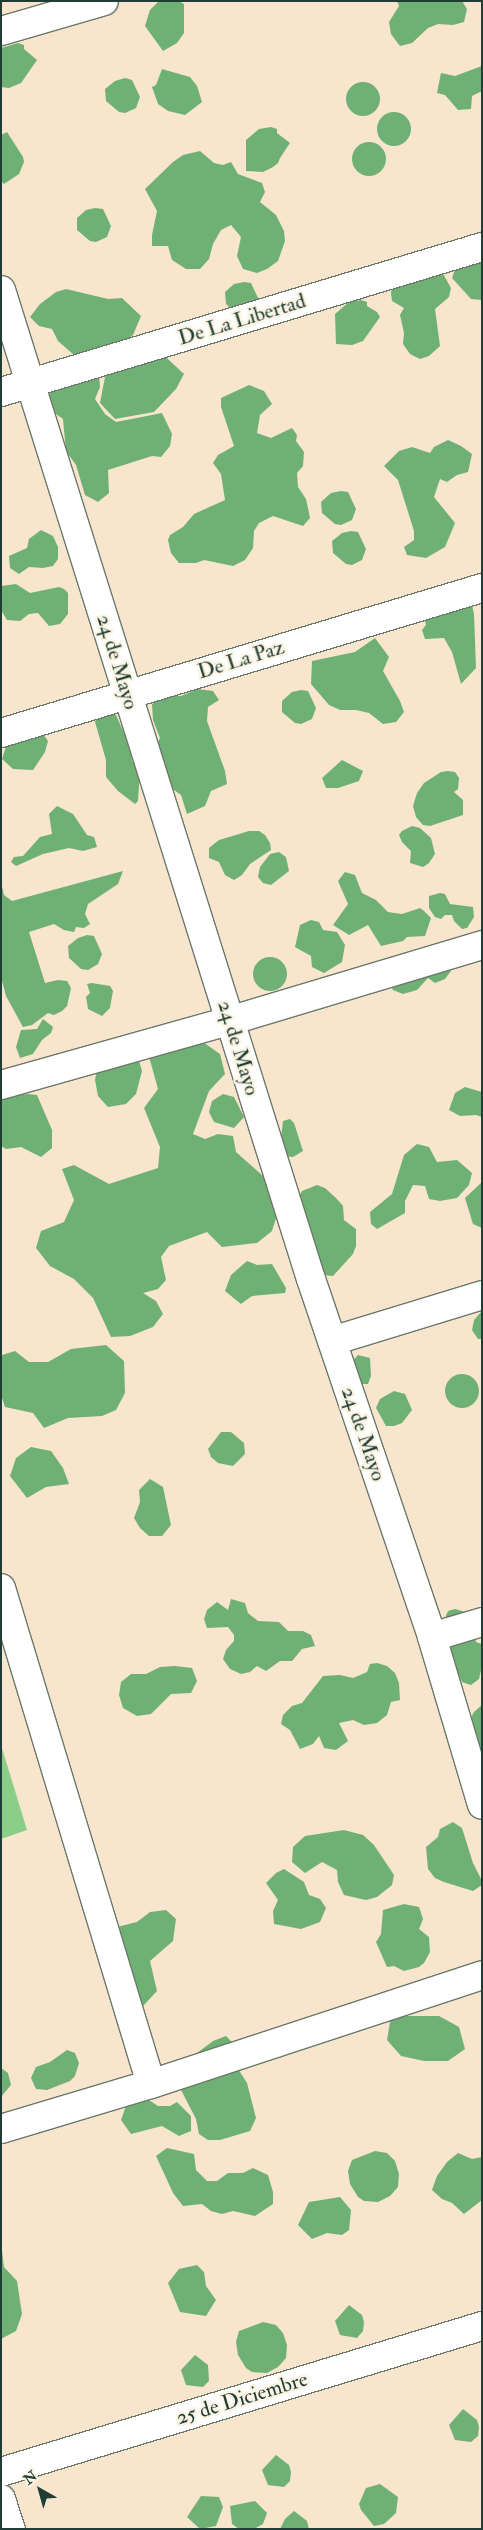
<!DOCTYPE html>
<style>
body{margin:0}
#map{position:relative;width:483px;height:2530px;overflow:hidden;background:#f8e5cd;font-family:"IM FELL Double Pica",serif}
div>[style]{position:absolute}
.green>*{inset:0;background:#8ace87}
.forest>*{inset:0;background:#6fb174}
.round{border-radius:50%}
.roads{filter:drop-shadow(1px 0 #6b786a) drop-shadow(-1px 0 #6b786a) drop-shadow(0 1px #6b786a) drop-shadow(0 -1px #6b786a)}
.street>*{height:28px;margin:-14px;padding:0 14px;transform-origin:14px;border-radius:14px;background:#fff}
span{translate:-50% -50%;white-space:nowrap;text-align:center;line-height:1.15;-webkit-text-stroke:5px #fcf5e5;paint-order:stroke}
.street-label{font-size:21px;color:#1f3d34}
.frame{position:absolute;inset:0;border:2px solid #1f3d34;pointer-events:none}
.north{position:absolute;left:15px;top:2465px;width:50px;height:50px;-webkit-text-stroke:4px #fcf5e5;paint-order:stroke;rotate:322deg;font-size:14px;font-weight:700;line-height:20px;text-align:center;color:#1f3d34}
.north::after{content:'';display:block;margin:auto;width:18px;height:22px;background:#1f3d34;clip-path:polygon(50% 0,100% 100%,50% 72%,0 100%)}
</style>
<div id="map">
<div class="green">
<div style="clip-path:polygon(1px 1745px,27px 1830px,1px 1839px)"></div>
</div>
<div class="forest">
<div style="clip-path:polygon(159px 1px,179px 1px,184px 4px,184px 33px,177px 43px,163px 51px,145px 26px,150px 10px)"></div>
<div style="clip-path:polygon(397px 1px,462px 1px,467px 9px,464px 22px,453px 25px,438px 24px,428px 28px,412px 43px,400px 46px,391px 34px,389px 22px,399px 6px)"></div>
<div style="clip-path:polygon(18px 43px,24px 45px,24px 49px,37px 60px,21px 83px,9px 88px,1px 87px,1px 48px)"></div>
<div style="clip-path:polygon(482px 66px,482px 91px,472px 96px,471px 109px,458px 110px,445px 95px,437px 93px,441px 73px,455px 76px)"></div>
<div style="clip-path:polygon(162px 69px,190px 77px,197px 86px,202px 102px,185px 115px,168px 111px,158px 104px,152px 87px,156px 85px)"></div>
<div style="clip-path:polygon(125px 78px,132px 80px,140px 97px,136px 108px,125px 113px,119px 112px,106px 101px,105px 89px,115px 81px)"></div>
<div class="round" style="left:346px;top:82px;width:34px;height:34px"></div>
<div class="round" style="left:377px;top:112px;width:34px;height:34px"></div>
<div style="clip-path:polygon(271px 127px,277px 129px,277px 133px,290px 143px,280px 158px,278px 163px,273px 167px,263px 172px,246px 171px,246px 140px,259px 129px)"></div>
<div style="clip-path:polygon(7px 132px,23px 157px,24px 162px,19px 174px,4px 184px,1px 181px,1px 135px)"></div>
<div class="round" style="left:352px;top:142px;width:34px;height:34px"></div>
<div style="clip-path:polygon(200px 151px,214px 163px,223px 165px,231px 162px,238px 174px,262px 183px,265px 192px,260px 202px,276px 215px,284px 231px,285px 241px,278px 261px,267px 269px,257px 273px,243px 269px,237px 256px,241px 237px,231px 225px,221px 230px,213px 244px,209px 259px,200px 269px,186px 269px,172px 260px,168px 246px,152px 246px,152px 235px,157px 211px,145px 189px,173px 162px,183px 155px)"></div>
<div style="clip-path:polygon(95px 208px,103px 209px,111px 226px,107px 237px,96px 242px,90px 241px,77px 230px,77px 218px,86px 210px)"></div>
<div style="clip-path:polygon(482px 253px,482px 300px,471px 299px,452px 278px,458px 261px)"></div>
<div style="clip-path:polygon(441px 270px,451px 288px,449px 297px,435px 309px,440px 346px,429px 356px,420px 359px,410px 354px,403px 344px,404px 333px,400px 315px,404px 308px,392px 301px,391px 293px,392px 286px)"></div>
<div style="clip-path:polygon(244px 282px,251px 283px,259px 300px,238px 315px,226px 304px,225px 292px,234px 284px)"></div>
<div style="clip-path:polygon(66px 289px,108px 299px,122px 298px,141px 316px,133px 335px,117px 347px,74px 355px,58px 341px,52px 329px,39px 326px,30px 317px,40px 304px,56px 292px)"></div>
<div style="clip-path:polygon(361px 300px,367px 302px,367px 306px,377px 312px,380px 317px,363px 341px,352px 345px,336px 344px,335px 314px,349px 302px)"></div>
<div style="clip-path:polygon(157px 349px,184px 374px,176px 389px,154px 412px,115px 419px,100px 403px,105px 377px,115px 362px)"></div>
<div style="clip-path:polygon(99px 375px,100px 387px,95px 399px,105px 414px,116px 422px,162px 413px,172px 434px,170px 446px,161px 457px,152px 456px,108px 470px,109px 493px,98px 502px,85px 495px,76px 465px,66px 451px,63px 419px,52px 411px,49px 399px,51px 390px)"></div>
<div style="clip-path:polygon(249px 385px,264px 391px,272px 404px,260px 415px,257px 433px,271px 438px,292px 428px,297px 435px,296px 441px,304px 452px,303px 466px,297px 473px,298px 487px,306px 499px,310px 518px,303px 526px,273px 516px,259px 523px,254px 531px,253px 548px,245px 560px,233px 566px,204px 560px,196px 563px,179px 563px,171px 553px,168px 540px,170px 535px,183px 527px,194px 514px,225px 500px,221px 474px,213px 463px,218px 455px,234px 446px,221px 407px,221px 398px)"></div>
<div style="clip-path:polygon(448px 440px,461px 446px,472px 454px,468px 472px,457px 475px,447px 482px,440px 479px,434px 497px,455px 523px,445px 547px,426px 558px,407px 555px,404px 547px,414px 540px,414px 531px,398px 480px,384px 466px,399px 451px,412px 447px,430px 453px,434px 447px)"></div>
<div style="clip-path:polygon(341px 491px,348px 492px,356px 509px,352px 520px,341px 525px,335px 524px,322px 513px,321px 502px,331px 493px)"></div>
<div style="clip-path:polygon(41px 530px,53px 536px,58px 547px,58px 559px,53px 566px,43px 568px,29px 567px,19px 574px,10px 568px,9px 556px,27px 548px,29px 539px)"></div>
<div style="clip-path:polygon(351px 531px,358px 532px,366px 549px,362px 560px,352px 565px,346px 564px,333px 553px,332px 541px,342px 533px)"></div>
<div style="clip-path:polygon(16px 584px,30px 593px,59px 587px,64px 589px,68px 593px,68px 614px,60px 624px,49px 626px,38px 613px,29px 614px,20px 621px,7px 620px,1px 610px,1px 586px)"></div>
<div style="clip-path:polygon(471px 601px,474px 614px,476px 668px,461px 684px,452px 652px,444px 638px,425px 639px,422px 630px,426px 625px,423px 614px)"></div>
<div style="clip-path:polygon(375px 638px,389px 657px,383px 671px,400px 701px,404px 712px,396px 722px,383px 724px,369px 713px,356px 710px,340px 710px,329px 705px,311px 684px,312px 661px,355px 652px)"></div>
<div style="clip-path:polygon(198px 689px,213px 691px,219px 700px,208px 707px,207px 721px,225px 771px,227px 784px,211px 791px,205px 806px,187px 814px,181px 795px,159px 779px,151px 757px,160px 738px,153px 720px,152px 704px,167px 696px,181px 696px)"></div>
<div style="clip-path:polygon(301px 690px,308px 691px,316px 708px,312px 719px,301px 724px,295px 723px,282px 712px,282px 701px,292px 692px)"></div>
<div style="clip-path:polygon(108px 710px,116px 715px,131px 749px,132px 761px,140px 770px,138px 801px,135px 804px,118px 791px,106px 777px,106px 760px,95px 722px,99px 712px)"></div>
<div style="clip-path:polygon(43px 734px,48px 741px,45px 752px,33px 770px,13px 769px,2px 759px,9px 737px)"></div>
<div style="clip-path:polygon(342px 760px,363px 771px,359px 781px,338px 788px,326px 788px,322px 778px)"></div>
<div style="clip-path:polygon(448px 771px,455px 772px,459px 778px,458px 789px,454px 792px,463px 800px,463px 815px,430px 826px,423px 825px,416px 817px,413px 806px,417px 793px,424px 783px,441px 772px)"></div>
<div style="clip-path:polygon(57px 806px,73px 814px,87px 835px,94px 837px,97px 847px,83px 851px,69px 848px,43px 854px,16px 866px,11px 862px,14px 857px,23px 856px,40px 837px,52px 834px,49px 814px)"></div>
<div style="clip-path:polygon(412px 826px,420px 828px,431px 838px,435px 854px,429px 863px,423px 867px,410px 863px,411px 851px,402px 842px,399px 835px,402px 831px)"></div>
<div style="clip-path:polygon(249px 831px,259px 831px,265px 835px,270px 843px,271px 850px,250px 864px,242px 875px,234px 880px,225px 875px,219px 862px,209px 858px,209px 848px,219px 840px)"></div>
<div style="clip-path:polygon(279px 852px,286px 857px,289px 871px,271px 885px,263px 883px,258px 877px,260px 867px,270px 854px)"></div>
<div style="clip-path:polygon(123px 871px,118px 884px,88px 904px,85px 914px,90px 924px,84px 928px,76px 927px,74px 932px,64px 930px,54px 924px,29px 932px,45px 983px,58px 980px,67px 981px,71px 988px,67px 1006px,62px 1011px,54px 1015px,48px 1013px,32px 1025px,23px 1027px,6px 996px,1px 977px,1px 882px,4px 895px,12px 901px)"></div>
<div style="clip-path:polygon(345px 872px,355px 875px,362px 893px,376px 900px,388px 912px,402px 914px,420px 908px,424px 911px,431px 918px,425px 936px,407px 937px,403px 941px,381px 946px,368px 925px,349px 935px,333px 925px,348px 904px,338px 881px)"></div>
<div style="clip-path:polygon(440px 893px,445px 894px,450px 904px,473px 907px,474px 917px,467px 928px,462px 929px,454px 921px,452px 915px,445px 915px,441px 919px,435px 917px,429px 908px,429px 896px)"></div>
<div style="clip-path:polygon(311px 920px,319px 922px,323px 930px,337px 932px,345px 945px,342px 962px,324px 973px,312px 967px,311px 956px,295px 947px,300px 925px)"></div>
<div style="clip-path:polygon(87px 935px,94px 936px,102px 954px,98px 964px,88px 970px,81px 969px,69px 958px,68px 946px,78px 938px)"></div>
<div class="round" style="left:253px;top:957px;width:34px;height:34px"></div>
<div style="clip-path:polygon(448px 966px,451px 971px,445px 979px,435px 983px,428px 978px,417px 990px,403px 994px,393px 990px,390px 984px)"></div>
<div style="clip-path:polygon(92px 983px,110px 986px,113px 991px,110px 1008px,102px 1016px,88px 1009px,86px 997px,90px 993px,87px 984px)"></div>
<div style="clip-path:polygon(43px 1019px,53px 1027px,51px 1033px,42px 1040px,33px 1054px,20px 1058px,16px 1047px,21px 1030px,37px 1029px)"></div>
<div style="clip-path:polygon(200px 1040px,220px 1054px,225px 1074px,209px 1091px,193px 1134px,205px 1139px,218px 1134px,233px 1136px,236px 1152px,271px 1183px,278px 1212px,272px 1231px,257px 1243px,222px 1247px,207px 1232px,169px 1246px,161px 1257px,166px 1280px,158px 1289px,143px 1293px,156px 1301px,163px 1314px,153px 1327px,130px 1336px,111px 1337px,93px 1298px,74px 1279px,50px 1266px,36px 1248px,41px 1231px,64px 1222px,74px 1200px,62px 1169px,74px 1165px,109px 1184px,158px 1168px,160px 1147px,144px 1108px,158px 1089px,148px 1053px)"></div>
<div style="clip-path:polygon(101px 1048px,138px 1057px,142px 1071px,136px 1094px,126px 1104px,108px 1107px,98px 1096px,95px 1080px)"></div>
<div style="clip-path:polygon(465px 1087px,482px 1092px,482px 1117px,476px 1115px,460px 1116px,449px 1110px,455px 1093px)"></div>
<div style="clip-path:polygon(28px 1094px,37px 1095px,52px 1130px,52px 1148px,41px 1157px,21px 1147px,6px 1149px,1px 1146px,1px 1096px)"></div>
<div style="clip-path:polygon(223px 1094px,234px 1097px,244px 1117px,234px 1128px,214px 1122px,209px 1112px,212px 1101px)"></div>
<div style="clip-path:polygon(290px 1119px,294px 1123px,303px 1151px,293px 1157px,284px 1156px,280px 1148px,283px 1121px)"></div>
<div style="clip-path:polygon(417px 1144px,429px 1147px,437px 1162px,457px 1160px,472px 1173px,469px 1185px,457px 1198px,440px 1201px,429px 1199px,425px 1186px,413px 1185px,405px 1201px,405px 1213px,377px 1229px,371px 1224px,370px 1212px,392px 1194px,404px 1155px)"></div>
<div style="clip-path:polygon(482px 1182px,482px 1228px,473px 1224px,465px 1198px)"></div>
<div style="clip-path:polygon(317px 1185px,325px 1188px,336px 1198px,343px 1206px,344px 1220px,356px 1229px,356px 1246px,353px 1254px,333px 1276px,322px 1275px,311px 1250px,315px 1241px,305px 1230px,296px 1202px,302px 1191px)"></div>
<div style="clip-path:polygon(247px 1261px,257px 1265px,272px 1264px,286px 1288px,285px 1293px,252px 1296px,241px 1304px,225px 1291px,231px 1275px)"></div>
<div style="clip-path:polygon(482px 1311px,482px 1339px,478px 1339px,472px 1330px,474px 1320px)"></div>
<div style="clip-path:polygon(106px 1345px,124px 1361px,125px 1393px,116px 1410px,102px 1416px,68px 1418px,44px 1428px,33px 1413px,5px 1407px,1px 1395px,2px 1355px,15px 1351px,29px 1362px,48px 1362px,71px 1349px)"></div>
<div style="clip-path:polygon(358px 1355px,370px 1358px,371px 1376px,368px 1384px,353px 1384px,349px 1365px)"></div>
<div class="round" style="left:445px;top:1374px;width:34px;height:34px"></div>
<div style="clip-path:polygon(394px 1391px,405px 1394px,412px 1410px,402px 1423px,394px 1426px,386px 1426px,376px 1408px,380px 1399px)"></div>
<div style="clip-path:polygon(221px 1432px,231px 1432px,244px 1443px,245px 1454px,233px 1466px,218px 1463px,211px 1457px,208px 1449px)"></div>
<div style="clip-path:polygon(31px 1447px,51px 1451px,63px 1468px,69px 1484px,46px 1487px,27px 1498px,10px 1476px,16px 1458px)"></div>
<div style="clip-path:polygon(150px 1479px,163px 1487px,171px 1525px,162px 1536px,149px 1536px,140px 1528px,134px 1518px,140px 1502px,139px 1490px)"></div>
<div style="clip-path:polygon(231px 1599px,245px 1603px,248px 1613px,258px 1621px,279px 1622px,288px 1631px,303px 1631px,311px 1635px,315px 1646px,302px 1649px,292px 1661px,280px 1661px,266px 1671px,257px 1666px,250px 1672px,241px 1674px,230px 1669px,223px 1659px,226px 1650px,234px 1641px,234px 1635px,228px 1627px,207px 1628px,204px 1619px,207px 1610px,217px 1602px,228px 1610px)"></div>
<div style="clip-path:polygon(455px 1609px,472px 1614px,476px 1642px,482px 1644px,482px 1666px,479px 1679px,471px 1685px,462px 1682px,452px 1660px,444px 1620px,448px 1611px)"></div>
<div style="clip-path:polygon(377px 1663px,387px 1666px,395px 1673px,399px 1683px,400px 1700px,391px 1702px,387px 1715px,377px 1723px,364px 1725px,353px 1720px,339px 1723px,348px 1741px,336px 1750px,324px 1748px,319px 1736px,313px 1744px,300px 1749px,290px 1730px,281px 1724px,283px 1715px,292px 1706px,302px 1703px,323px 1676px,340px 1675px,353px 1678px,367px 1672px,370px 1664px)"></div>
<div style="clip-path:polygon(175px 1666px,192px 1668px,197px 1681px,191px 1693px,171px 1694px,151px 1714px,137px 1716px,123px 1708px,119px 1695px,121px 1682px,131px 1674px,146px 1674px,160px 1667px)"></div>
<div style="clip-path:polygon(482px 1705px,482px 1768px,469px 1721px,474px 1712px)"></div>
<div style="clip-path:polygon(453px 1822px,462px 1828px,473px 1863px,482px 1881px,482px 1885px,473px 1891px,444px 1882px,435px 1878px,428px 1869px,426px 1847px,438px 1837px,440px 1829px)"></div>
<div style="clip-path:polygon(344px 1830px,363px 1835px,374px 1845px,394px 1875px,392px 1885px,377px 1897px,366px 1900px,344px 1895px,338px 1882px,337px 1870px,322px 1862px,305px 1873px,292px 1862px,293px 1847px,305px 1836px)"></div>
<div style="clip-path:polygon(284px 1869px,304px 1882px,309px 1895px,320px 1899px,326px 1908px,320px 1922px,301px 1929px,274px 1924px,273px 1911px,278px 1900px,266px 1883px,276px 1873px)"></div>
<div style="clip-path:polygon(404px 1904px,419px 1907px,423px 1919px,419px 1929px,429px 1937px,430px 1952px,424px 1963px,419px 1967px,404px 1971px,394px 1966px,387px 1967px,376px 1942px,381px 1934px,383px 1910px)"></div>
<div style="clip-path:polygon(166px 1910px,176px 1919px,173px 1941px,150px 1961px,157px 1991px,143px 2006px,108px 1986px,113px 1928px,137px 1922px,150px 1912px)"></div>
<div style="clip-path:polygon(391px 2016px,439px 2016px,459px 2027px,465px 2049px,448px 2061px,424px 2061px,401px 2056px,387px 2040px)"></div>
<div style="clip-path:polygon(226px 2036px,233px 2043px,240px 2072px,247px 2083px,256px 2118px,250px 2131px,220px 2140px,208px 2140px,199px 2134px,196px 2119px,180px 2088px,186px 2068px,197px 2053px,213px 2041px)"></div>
<div style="clip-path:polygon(67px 2050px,75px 2053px,79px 2063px,75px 2076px,70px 2081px,47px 2090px,36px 2089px,31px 2078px,36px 2067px,50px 2062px)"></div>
<div style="clip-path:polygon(1px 2068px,8px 2073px,11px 2085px,1px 2097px)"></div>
<div style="clip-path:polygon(146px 2098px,158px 2106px,170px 2106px,177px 2102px,191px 2116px,191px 2131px,179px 2136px,162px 2126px,131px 2134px,121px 2120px,127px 2103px)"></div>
<div style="clip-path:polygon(167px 2148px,194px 2154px,196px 2170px,207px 2181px,217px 2181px,228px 2173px,243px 2173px,253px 2168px,268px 2175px,273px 2192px,273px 2204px,255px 2216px,233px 2211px,222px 2214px,211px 2211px,202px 2204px,183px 2206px,173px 2193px,156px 2156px)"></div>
<div style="clip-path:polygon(375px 2151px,387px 2153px,395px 2161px,399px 2174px,398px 2187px,390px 2196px,378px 2202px,364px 2201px,358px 2197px,350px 2184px,348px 2171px,352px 2160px)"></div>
<div style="clip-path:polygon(458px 2153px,472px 2159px,482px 2157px,482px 2200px,464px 2214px,452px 2203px,442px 2199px,432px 2190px,437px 2176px,447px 2162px)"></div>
<div style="clip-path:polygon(340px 2197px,351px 2210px,349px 2230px,342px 2235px,327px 2233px,312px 2239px,298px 2225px,309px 2202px)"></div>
<div style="clip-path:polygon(1px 2242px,4px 2267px,17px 2281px,22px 2314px,16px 2331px,1px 2339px)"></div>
<div style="clip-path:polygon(197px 2265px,204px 2272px,206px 2286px,216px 2300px,206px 2316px,180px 2312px,168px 2283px,179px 2269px)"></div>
<div style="clip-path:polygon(349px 2305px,362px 2315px,364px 2322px,363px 2331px,357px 2338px,340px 2335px,335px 2321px)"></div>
<div style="clip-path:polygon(263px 2322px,276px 2325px,283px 2333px,287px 2345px,286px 2358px,278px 2367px,267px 2373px,252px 2372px,246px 2368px,238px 2355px,236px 2342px,239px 2331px)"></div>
<div style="clip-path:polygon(195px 2355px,208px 2365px,209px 2381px,203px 2387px,186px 2385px,181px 2370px)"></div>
<div style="clip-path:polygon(463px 2409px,477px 2420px,479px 2427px,478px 2436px,471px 2442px,455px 2440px,449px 2425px)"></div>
<div style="clip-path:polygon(276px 2455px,289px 2465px,291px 2472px,290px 2481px,284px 2487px,268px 2485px,262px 2470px)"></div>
<div style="clip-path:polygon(380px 2484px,398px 2497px,396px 2513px,384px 2524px,374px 2526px,361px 2510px,359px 2504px,366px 2488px)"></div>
<div style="clip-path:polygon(201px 2496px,219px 2497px,223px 2507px,216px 2526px,200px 2529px,187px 2517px)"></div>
<div style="clip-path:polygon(255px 2501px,267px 2513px,263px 2524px,254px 2529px,239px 2529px,232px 2524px,230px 2506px)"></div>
<div style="clip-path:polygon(294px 2511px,307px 2521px,309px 2529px,280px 2529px,285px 2519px)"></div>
</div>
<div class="roads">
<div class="street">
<div style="left:1px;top:31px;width:107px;rotate:-16.2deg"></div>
<div style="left:1px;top:290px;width:1036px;rotate:72.6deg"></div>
<div style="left:311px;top:1279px;width:378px;rotate:71.3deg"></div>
<div style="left:432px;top:1637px;width:175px;rotate:73.4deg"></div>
<div style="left:1px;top:392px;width:502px;rotate:-16.78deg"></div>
<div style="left:1px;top:733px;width:502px;rotate:-16.78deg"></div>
<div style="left:1px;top:1085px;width:237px;rotate:-15.7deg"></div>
<div style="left:229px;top:1021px;width:264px;rotate:-16.7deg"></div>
<div style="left:332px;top:1341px;width:157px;rotate:-17deg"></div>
<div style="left:1px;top:1588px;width:518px;rotate:73.17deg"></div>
<div style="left:432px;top:1637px;width:52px;rotate:-16.7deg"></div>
<div style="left:1px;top:2129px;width:157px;rotate:-16.7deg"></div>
<div style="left:151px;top:2084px;width:348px;rotate:-18.2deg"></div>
<div style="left:1px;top:2472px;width:503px;rotate:-16.88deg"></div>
<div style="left:1px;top:2499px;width:32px;rotate:72deg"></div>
</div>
</div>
<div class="street-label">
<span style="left:242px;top:320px;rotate:-17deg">De La Libertad</span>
<span style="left:241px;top:660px;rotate:-17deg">De La Paz</span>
<span style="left:117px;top:662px;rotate:73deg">24 de Mayo</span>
<span style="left:238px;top:1048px;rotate:73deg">24 de Mayo</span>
<span style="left:363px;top:1434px;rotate:71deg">24 de Mayo</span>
<span style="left:242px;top:2399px;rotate:-17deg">25 de Diciembre</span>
</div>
<div class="frame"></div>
<div class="north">N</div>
</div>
